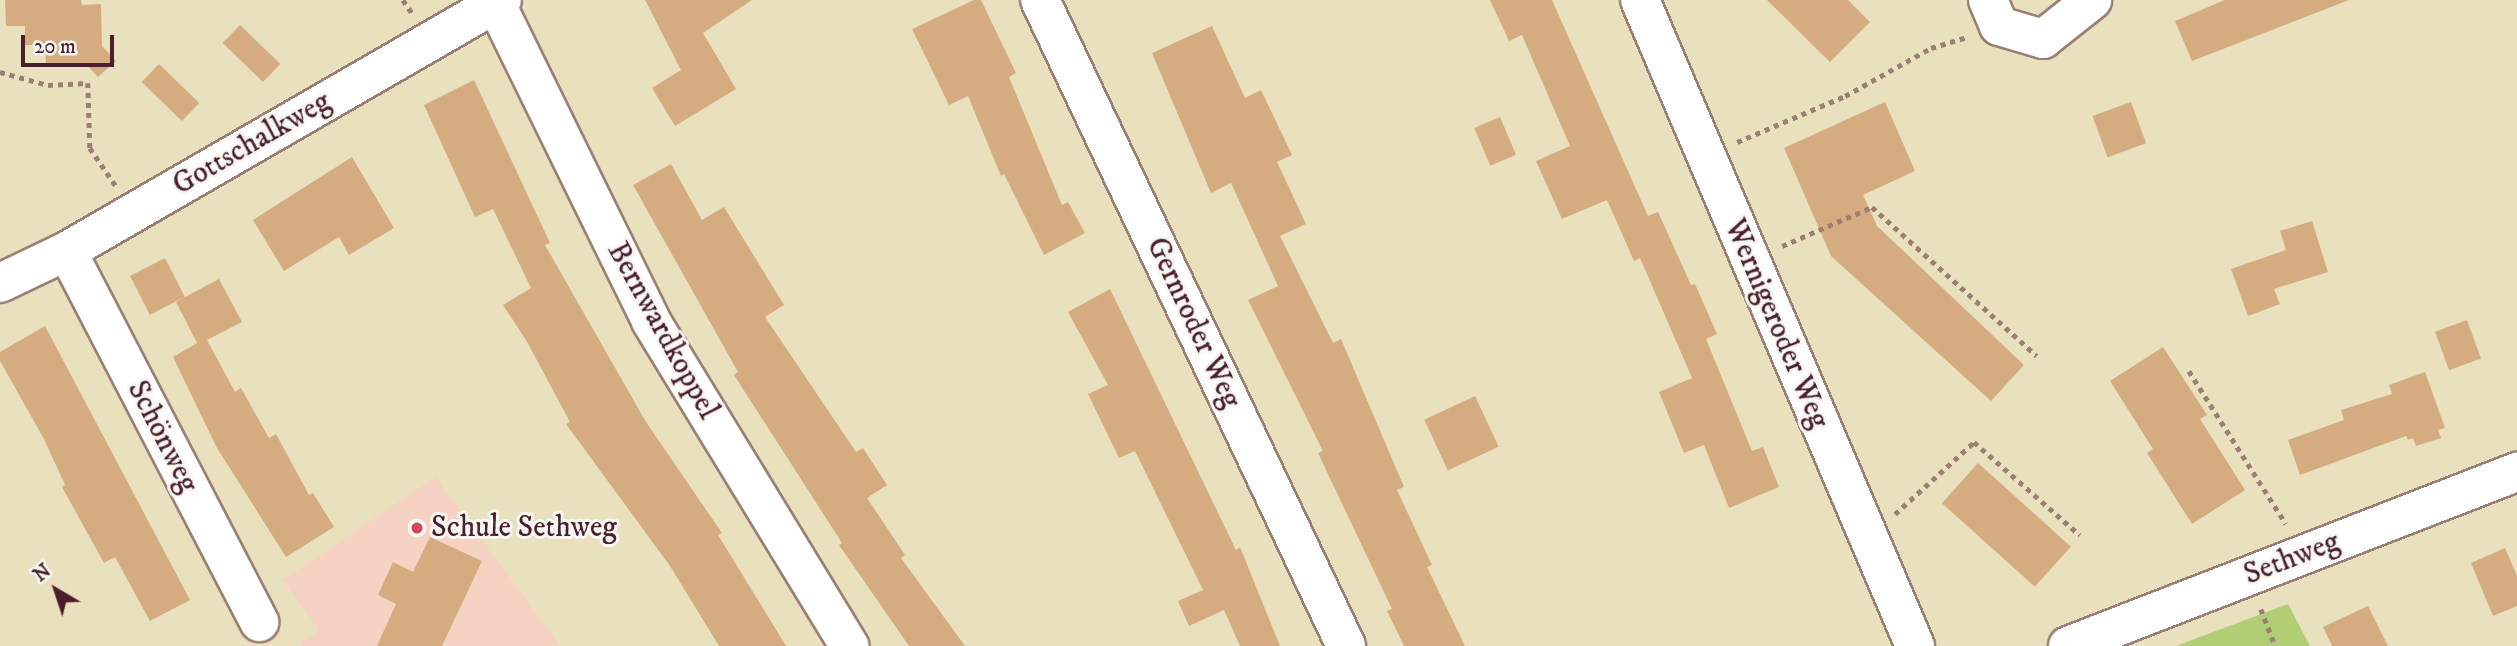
<!DOCTYPE html>
<meta charset="utf-8">
<style>
body{margin:0}
#map{position:relative;width:2517px;height:646px;overflow:hidden;background:#e9e0be;font-family:"IM FELL DW Pica",serif}
div>[style]{position:absolute}
.built>*{inset:0;background:#f5d2c2}
.green>*{inset:0;background:#b1ce75}
.building>*{inset:0;background:#d5ac80;transform-origin:0 0}
.path>*{height:4.5px;margin-top:-2.25px;transform-origin:0;background:repeating-linear-gradient(90deg,#9a8074 0 5px,transparent 0 10px)}
.roads{filter:drop-shadow(2px 0 #9a8074) drop-shadow(-2px 0 #9a8074) drop-shadow(0 2px #9a8074) drop-shadow(0 -2px #9a8074)}
.minor>*{height:38px;margin:-19px;padding:0 19px;transform-origin:19px;border-radius:19px;background:#fff}
.dots>*{width:19px;height:19px;translate:-50% -50%;box-sizing:border-box;border:4px solid #f6f6f2;border-radius:50%}
span{translate:-50% -50%;white-space:nowrap;text-align:center;line-height:1.15;-webkit-text-stroke:6px #f6f6f2;paint-order:stroke}
.street-label{font-size:30px;color:#4a1f2b}
.poi-label{font-size:30px;color:#4a1f2b}
.left{translate:0 -50%;text-align:left}
.north{position:absolute;left:21px;top:555px;width:70px;height:70px;-webkit-text-stroke:5px #f6f6f2;paint-order:stroke;rotate:321deg;font-size:19px;font-weight:700;line-height:28px;text-align:center;color:#4a1f2b}
.north::after{content:'';display:block;margin:auto;width:24px;height:32px;background:#4a1f2b;clip-path:polygon(50% 0,100% 100%,50% 72%,0 100%)}
.scale{position:absolute;left:21px;top:35px;width:93px;height:32px;box-sizing:border-box;border:4px solid #4a1f2b;border-top:0;padding-left:9px;font-size:21px;line-height:24px;white-space:nowrap;color:#4a1f2b;-webkit-text-stroke:5px #f6f6f2;paint-order:stroke}
</style>
<div id="map">
<div class="built">
<div style="clip-path:polygon(436px 477px,560px 646px,299px 646px,319px 630px,283px 580px)"></div>
</div>
<div class="green">
<div style="clip-path:polygon(2288px 604px,2310px 646px,2176px 646px)"></div>
</div>
<div class="building">
<div style="clip-path:polygon(5px 0,81px 0,82px 5px,101px 4px,102px 46px,116px 61px,98px 77px,85px 63px,46px 64px,45px 45px,25px 45px,25px 26px,6px 26px)"></div>
<div style="clip-path:polygon(645px 0,752px 0,703px 33px,736px 89px,675px 126px,652px 88px,681px 70px)"></div>
<div style="clip-path:polygon(974px 0,981px 0,1016px 73px,1009px 77px,1062px 205px,1068px 202px,1085px 233px,1044px 255px,1004px 174px,1001px 176px,968px 96px,949px 105px,912px 29px)"></div>
<div style="clip-path:polygon(1490px 0,1552px 0,1648px 216px,1658px 212px,1691px 285px,1695px 284px,1717px 334px,1706px 339px,1752px 451px,1763px 447px,1779px 487px,1729px 508px,1704px 445px,1684px 453px,1659px 392px,1692px 378px,1640px 258px,1634px 261px,1607px 200px,1562px 219px,1536px 161px,1570px 146px,1522px 35px,1509px 41px)"></div>
<div style="clip-path:polygon(1767px 0,1848px 0,1870px 22px,1830px 62px)"></div>
<div style="clip-path:polygon(2225px 0,2349px 0,2192px 61px,2175px 21px)"></div>
<div style="left:240px;top:25px;width:56px;height:25px;rotate:44deg"></div>
<div style="clip-path:polygon(1212px 26px,1245px 98px,1261px 90px,1292px 155px,1277px 162px,1306px 224px,1280px 236px,1333px 343px,1341px 339px,1404px 487px,1397px 490px,1432px 565px,1427px 567px,1465px 646px,1404px 646px,1387px 611px,1392px 609px,1318px 453px,1323px 451px,1248px 300px,1278px 286px,1231px 183px,1211px 193px,1152px 53px)"></div>
<div style="left:159px;top:64px;width:56px;height:25px;rotate:44deg"></div>
<div style="clip-path:polygon(474px 80px,550px 243px,545px 245px,646px 422px,722px 533px,718px 535px,786px 646px,719px 646px,670px 566px,566px 424px,570px 422px,526px 340px,503px 305px,531px 288px,493px 209px,475px 217px,424px 105px)"></div>
<div style="clip-path:polygon(1885px 102px,1915px 171px,1863px 195px,1877px 226px,2024px 365px,1991px 401px,1831px 256px,1784px 148px)"></div>
<div style="left:2131px;top:102px;width:44px;height:41px;rotate:70deg"></div>
<div style="left:1500px;top:117px;width:41px;height:28px;rotate:67deg"></div>
<div style="clip-path:polygon(352px 157px,394px 228px,349px 255px,339px 237px,284px 271px,253px 220px)"></div>
<div style="clip-path:polygon(671px 164px,702px 220px,724px 207px,784px 305px,765px 317px,856px 452px,863px 448px,887px 485px,867px 498px,905px 555px,901px 558px,965px 646px,909px 646px,839px 545px,842px 543px,734px 375px,738px 372px,633px 185px)"></div>
<div style="clip-path:polygon(2312px 221px,2328px 272px,2274px 289px,2280px 304px,2248px 316px,2231px 269px,2286px 250px,2280px 231px)"></div>
<div style="clip-path:polygon(165px 258px,185px 297px,219px 279px,242px 322px,207px 340px,235px 392px,241px 388px,269px 438px,276px 434px,309px 495px,313px 493px,334px 527px,286px 557px,217px 448px,173px 357px,197px 343px,176px 302px,184px 297px,150px 315px,130px 276px)"></div>
<div style="clip-path:polygon(1110px 289px,1236px 550px,1240px 547px,1280px 646px,1240px 646px,1224px 610px,1189px 626px,1178px 601px,1203px 590px,1135px 451px,1119px 458px,1088px 394px,1108px 385px,1068px 312px)"></div>
<div style="left:2467px;top:320px;width:41px;height:34px;rotate:70deg"></div>
<div style="clip-path:polygon(45px 326px,190px 600px,150px 621px,115px 557px,104px 563px,62px 487px,65px 485px,44px 439px,0 361px,0 352px)"></div>
<div style="clip-path:polygon(2163px 347px,2207px 415px,2200px 419px,2245px 490px,2192px 524px,2147px 453px,2153px 449px,2110px 381px)"></div>
<div style="clip-path:polygon(2425px 372px,2445px 428px,2438px 430px,2441px 438px,2416px 446px,2413px 438px,2408px 440px,2406px 436px,2300px 475px,2288px 440px,2344px 420px,2341px 410px,2392px 394px,2389px 385px)"></div>
<div style="left:1475px;top:396px;width:56px;height:56px;rotate:65deg"></div>
<div style="left:1978px;top:463px;width:125px;height:54px;rotate:42deg"></div>
<div style="clip-path:polygon(430px 537px,482px 561px,442px 646px,377px 646px,396px 604px,378px 595px,393px 562px,413px 572px)"></div>
<div style="clip-path:polygon(2505px 548px,2517px 576px,2517px 606px,2493px 616px,2471px 563px)"></div>
<div style="clip-path:polygon(2368px 606px,2388px 646px,2332px 646px,2323px 627px)"></div>
</div>
<div class="path">
<div style="left:403px;top:0;width:16px;rotate:55deg"></div>
<div style="left:0;top:72px;width:50px;rotate:15.2deg"></div>
<div style="left:48px;top:85px;width:40px;rotate:-2.9deg"></div>
<div style="left:88px;top:83px;width:65px;rotate:88.2deg"></div>
<div style="left:90px;top:148px;width:46px;rotate:55.6deg"></div>
<div style="left:1737px;top:142px;width:117px;rotate:-23.1deg"></div>
<div style="left:1845px;top:96px;width:98px;rotate:-29.2deg"></div>
<div style="left:1931px;top:48px;width:38px;rotate:-17deg"></div>
<div style="left:1782px;top:246px;width:98px;rotate:-23.4deg"></div>
<div style="left:1872px;top:207px;width:222px;rotate:42.1deg"></div>
<div style="left:2189px;top:371px;width:181px;rotate:57.6deg"></div>
<div style="left:1895px;top:514px;width:107px;rotate:-42.3deg"></div>
<div style="left:1974px;top:442px;width:141px;rotate:41.3deg"></div>
<div style="left:2261px;top:609px;width:40px;rotate:69deg"></div>
</div>
<div class="roads">
<div class="minor">
<div style="left:1040px;top:0;width:715px;rotate:64.65deg"></div>
<div style="left:1640px;top:0;width:702px;rotate:66.94deg"></div>
<div style="left:1988px;top:0;width:28px;rotate:67deg"></div>
<div style="left:1999px;top:26px;width:46px;rotate:16.5deg"></div>
<div style="left:2043px;top:39px;width:63px;rotate:-38.5deg"></div>
<div style="left:496px;top:4px;width:353px;rotate:63.9deg"></div>
<div style="left:651px;top:321px;width:381px;rotate:58.6deg"></div>
<div style="left:67px;top:251px;width:418px;rotate:62.6deg"></div>
<div style="left:0;top:283px;width:74px;rotate:-25.5deg"></div>
<div style="left:67px;top:251px;width:502px;rotate:-29.99deg"></div>
<div style="left:2068px;top:646px;width:482px;rotate:-21.2deg"></div>
</div>
</div>
<div class="dots">
<div style="left:417px;top:528px;background:#d1495b"></div>
</div>
<div class="street-label">
<span style="left:252px;top:144px;rotate:-30deg">Gottschalkweg</span>
<span style="left:1193px;top:323px;rotate:65deg">Gernroder Weg</span>
<span style="left:1776px;top:324px;rotate:67deg">Wernigeroder Weg</span>
<span style="left:662px;top:331px;rotate:61deg">Bernwardkoppel</span>
<span style="left:162px;top:437px;rotate:63deg">Schönweg</span>
<span style="left:2292px;top:559px;rotate:-21deg">Sethweg</span>
</div>
<div class="poi-label">
<span class="left" style="left:431px;top:528px">Schule Sethweg</span>
</div>
<div class="north">N</div>
<div class="scale">20 m</div>
</div>
